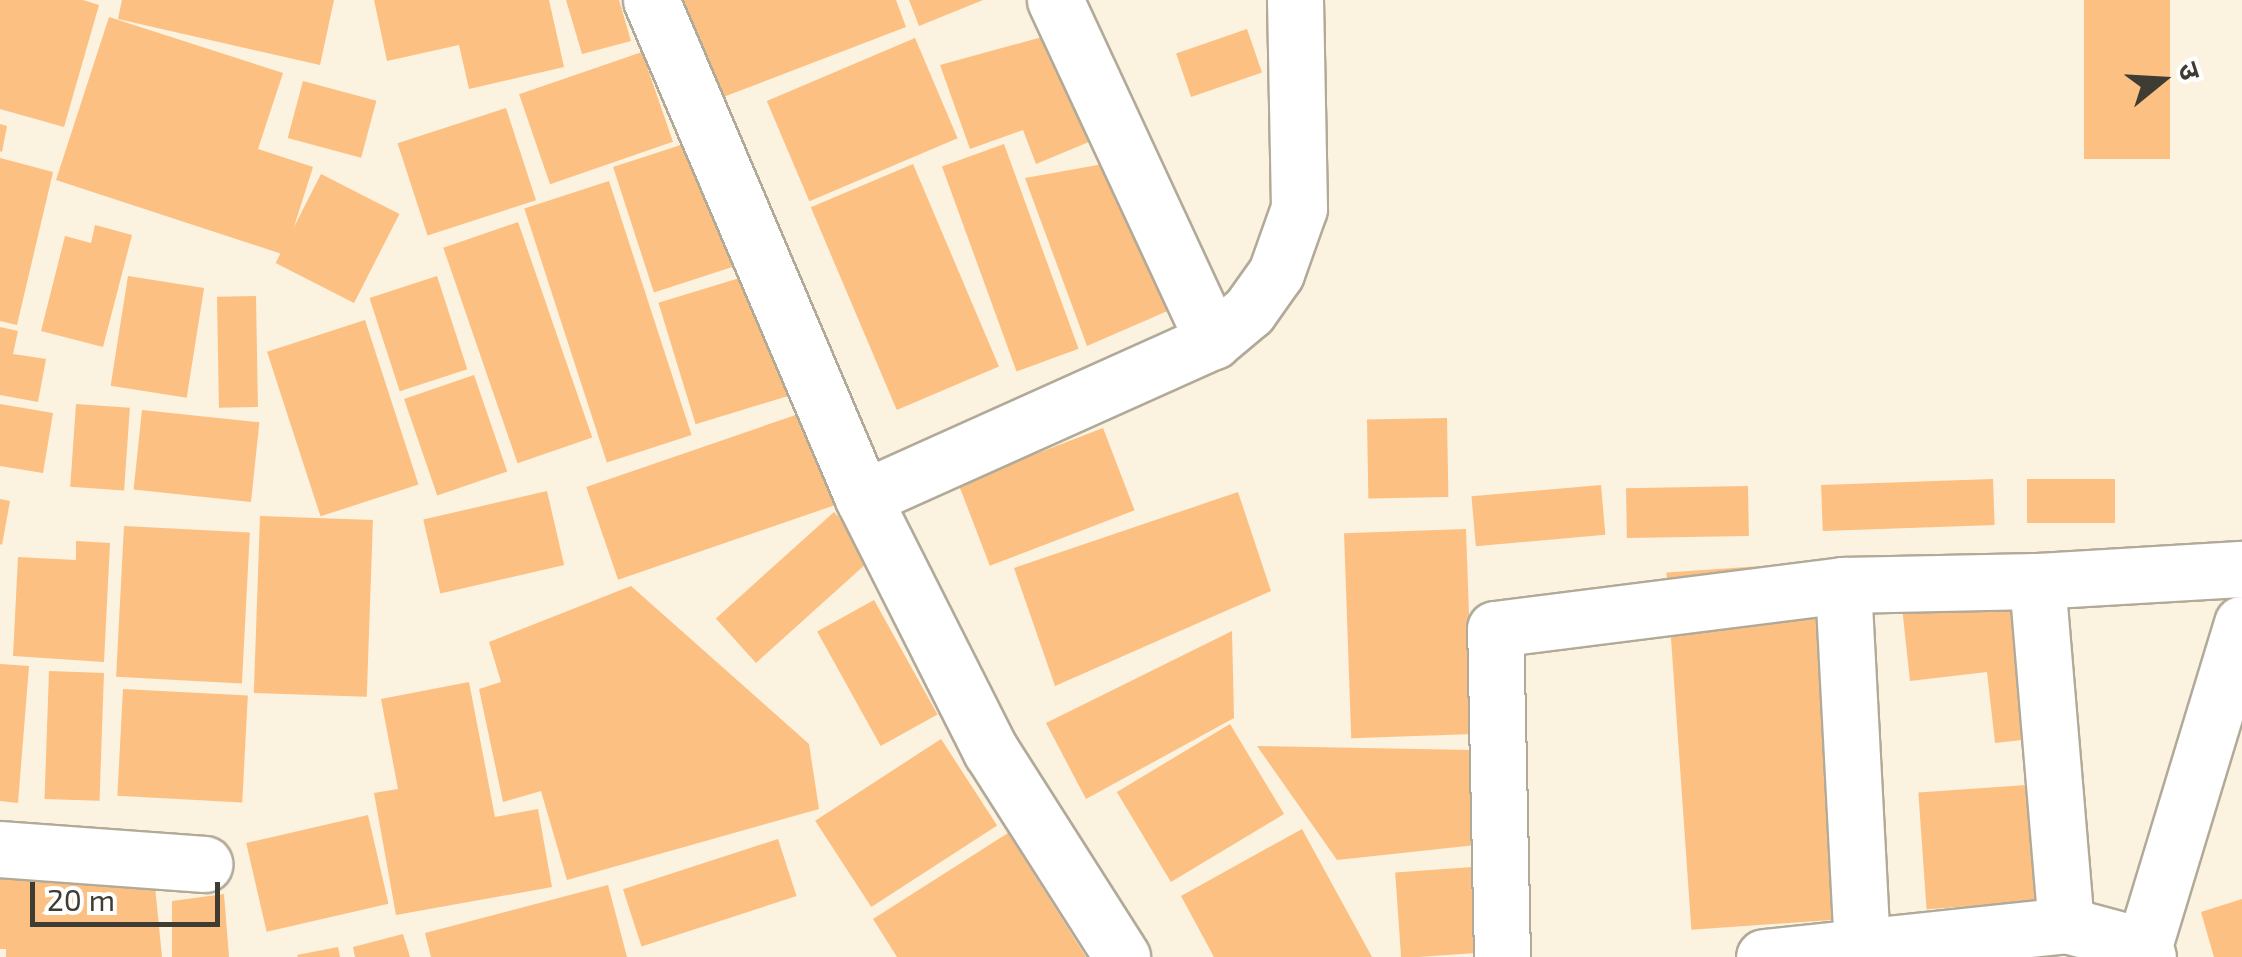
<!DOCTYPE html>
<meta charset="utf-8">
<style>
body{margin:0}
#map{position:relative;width:2242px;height:957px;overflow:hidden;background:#fbf2df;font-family:"Exo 2","Noto Sans Devanagari",sans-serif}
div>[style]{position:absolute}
.building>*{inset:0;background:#fcc083;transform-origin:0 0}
.roads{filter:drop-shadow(2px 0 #b2aa99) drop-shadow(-2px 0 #b2aa99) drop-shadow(0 2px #b2aa99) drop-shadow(0 -2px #b2aa99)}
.minor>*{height:55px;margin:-27.5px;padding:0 27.5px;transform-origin:27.5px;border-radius:27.5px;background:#fff}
span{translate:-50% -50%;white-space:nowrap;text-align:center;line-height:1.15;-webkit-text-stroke:10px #fff;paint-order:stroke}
.north{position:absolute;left:2112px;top:30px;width:100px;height:100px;-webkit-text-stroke:8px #fff;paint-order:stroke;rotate:72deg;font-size:28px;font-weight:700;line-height:40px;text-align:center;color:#3f3c34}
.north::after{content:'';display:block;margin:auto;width:35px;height:45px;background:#3f3c34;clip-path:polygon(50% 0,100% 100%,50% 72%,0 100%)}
.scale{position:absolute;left:30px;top:882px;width:190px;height:45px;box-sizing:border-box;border:5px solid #3f3c34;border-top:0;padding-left:12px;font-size:30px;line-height:35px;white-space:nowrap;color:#3f3c34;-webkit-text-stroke:8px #fff;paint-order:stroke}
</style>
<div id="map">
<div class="building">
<div style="clip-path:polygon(0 0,83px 0,99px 5px,64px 127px,0 109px)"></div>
<div style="clip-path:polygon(122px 0,334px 0,320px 65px,118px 19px)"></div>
<div style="clip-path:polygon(374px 0,549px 0,564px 67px,469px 89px,459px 45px,387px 61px)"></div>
<div style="clip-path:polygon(566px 0,619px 0,631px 41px,582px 54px)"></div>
<div style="clip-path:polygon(680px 0,896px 0,906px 27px,718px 99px)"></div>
<div style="clip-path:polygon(909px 0,983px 0,919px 26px)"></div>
<div style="left:2084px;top:0;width:86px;height:159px"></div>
<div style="clip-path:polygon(109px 17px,283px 73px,258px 149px,313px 167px,285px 255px,56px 180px)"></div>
<div style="left:1247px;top:29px;width:46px;height:75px;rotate:71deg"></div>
<div style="clip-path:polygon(1053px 34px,1096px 139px,1036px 164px,1023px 130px,970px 149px,940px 65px)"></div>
<div style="left:915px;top:38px;width:109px;height:161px;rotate:67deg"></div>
<div style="left:642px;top:52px;width:95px;height:130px;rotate:71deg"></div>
<div style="left:303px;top:81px;width:76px;height:59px;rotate:15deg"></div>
<div style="left:506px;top:108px;width:97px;height:114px;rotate:72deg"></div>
<div style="clip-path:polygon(0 124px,7px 126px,2px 152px,0 151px)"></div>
<div style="left:693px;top:141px;width:132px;height:84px;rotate:72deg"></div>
<div style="left:1004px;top:144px;width:218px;height:66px;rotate:70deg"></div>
<div style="clip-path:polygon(0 158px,53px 172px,17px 325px,0 321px)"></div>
<div style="clip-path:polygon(1109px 163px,1179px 306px,1087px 346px,1025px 178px)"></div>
<div style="left:913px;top:164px;width:220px;height:111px;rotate:67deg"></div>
<div style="left:321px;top:174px;width:88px;height:100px;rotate:27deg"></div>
<div style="left:609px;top:181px;width:267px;height:89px;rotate:72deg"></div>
<div style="left:518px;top:222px;width:228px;height:79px;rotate:71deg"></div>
<div style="clip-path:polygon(95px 225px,132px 235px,103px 347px,41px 331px,65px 236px,91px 243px)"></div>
<div style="left:756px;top:273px;width:127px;height:102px;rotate:73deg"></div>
<div style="left:128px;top:276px;width:77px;height:111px;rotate:9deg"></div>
<div style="left:437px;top:276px;width:98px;height:71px;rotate:72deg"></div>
<div style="left:256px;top:296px;width:111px;height:39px;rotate:89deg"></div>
<div style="left:365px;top:320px;width:173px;height:103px;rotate:72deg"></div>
<div style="clip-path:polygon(0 327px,18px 331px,13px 354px,46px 359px,38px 402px,0 395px)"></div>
<div style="left:474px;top:375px;width:102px;height:74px;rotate:71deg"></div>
<div style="clip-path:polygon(0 404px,53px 413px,43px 473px,0 466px)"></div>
<div style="left:76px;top:404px;width:54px;height:83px;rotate:4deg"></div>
<div style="left:816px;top:408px;width:98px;height:243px;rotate:71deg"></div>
<div style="left:142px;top:410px;width:118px;height:80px;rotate:6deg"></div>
<div style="left:1447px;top:418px;width:79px;height:80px;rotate:89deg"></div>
<div style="left:1103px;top:428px;width:88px;height:155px;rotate:69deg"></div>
<div style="left:1993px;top:479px;width:46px;height:172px;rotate:88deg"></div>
<div style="left:2027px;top:479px;width:88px;height:44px"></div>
<div style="left:1601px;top:485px;width:50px;height:130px;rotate:85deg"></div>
<div style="left:1748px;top:486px;width:50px;height:122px;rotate:89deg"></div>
<div style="left:547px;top:491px;width:76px;height:127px;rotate:77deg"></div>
<div style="clip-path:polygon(1238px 492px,1271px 591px,1055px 686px,1014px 568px)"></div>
<div style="clip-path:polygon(0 499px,10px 501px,2px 545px,0 544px)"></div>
<div style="left:834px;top:512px;width:60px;height:159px;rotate:48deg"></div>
<div style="left:260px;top:516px;width:113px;height:177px;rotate:2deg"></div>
<div style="left:124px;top:526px;width:126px;height:151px;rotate:3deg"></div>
<div style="left:1466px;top:529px;width:205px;height:122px;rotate:88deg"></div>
<div style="clip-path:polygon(76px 541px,110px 543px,104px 662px,13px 656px,18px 557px,76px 560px)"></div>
<div style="clip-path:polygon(2054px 553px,2076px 734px,1995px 743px,1987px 672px,1910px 681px,1898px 570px)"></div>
<div style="left:1832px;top:561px;width:358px;height:166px;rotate:86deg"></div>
<div style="clip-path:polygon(631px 586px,809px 744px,819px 809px,567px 880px,541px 791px,503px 802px,479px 689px,501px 682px,489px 642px)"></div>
<div style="left:874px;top:600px;width:131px;height:65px;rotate:61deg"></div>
<div style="clip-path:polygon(1232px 631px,1234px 718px,1086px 799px,1046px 723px)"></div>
<div style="clip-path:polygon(0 664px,29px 666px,18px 803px,0 801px)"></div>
<div style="left:49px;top:671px;width:55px;height:128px;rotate:2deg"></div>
<div style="clip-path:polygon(469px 682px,495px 817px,538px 809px,552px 887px,396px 915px,374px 793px,398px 789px,381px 699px)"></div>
<div style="left:123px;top:689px;width:125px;height:107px;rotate:3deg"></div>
<div style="left:1230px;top:724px;width:105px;height:132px;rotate:59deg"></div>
<div style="left:941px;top:739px;width:103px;height:150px;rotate:57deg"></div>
<div style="clip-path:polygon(1257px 746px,1471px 750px,1476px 845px,1337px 860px)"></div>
<div style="left:2068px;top:782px;width:117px;height:150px;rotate:86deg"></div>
<div style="left:368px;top:815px;width:91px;height:125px;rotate:77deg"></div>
<div style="clip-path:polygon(1302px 829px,1372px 957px,1214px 957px,1181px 896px)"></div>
<div style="clip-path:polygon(1008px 833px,1086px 957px,897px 957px,873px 919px)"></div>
<div style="left:778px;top:839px;width:60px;height:163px;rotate:72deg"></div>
<div style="left:1473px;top:867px;width:86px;height:78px;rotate:86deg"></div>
<div style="clip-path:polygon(0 873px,155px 886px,162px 957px,6px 957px,6px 949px,0 949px)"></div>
<div style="clip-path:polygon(608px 885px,627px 957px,431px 957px,425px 933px)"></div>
<div style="clip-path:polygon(224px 894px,229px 957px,172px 957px,172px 901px)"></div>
<div style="clip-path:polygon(2242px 899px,2242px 957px,2214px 957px,2201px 912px)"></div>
<div style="clip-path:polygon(403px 934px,410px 957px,355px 957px,353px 947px)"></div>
<div style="clip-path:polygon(338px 947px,340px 957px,298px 957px,297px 955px)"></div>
</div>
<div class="roads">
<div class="minor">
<div style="left:651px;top:0;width:541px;rotate:66.94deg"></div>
<div style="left:863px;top:498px;width:284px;rotate:63.2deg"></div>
<div style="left:991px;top:751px;width:244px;rotate:57.5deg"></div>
<div style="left:1055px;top:0;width:376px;rotate:65.1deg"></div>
<div style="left:863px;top:498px;width:384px;rotate:-24.2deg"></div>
<div style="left:1213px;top:341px;width:47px;rotate:-39.8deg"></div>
<div style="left:1249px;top:311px;width:47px;rotate:-54.6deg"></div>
<div style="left:1276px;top:273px;width:69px;rotate:-70.5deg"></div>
<div style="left:1299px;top:208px;width:208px;rotate:-91.1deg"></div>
<div style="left:2037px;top:581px;width:345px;rotate:85.2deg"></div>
<div style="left:1843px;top:585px;width:361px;rotate:87deg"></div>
<div style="left:0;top:849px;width:205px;rotate:4.2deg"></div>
<div style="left:1502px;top:957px;width:328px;rotate:-91.2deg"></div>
<div style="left:1495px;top:629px;width:351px;rotate:-7.2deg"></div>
<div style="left:1843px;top:585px;width:194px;rotate:-1.2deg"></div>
<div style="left:2037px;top:581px;width:205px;rotate:-3.4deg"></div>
<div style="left:1764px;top:957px;width:304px;rotate:-6deg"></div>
<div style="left:2066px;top:925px;width:81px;rotate:15.1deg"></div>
<div style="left:2148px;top:957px;width:12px;rotate:-110deg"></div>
<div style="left:2144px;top:946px;width:337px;rotate:-73.1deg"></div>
</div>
</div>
<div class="north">उ</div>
<div class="scale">20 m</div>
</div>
